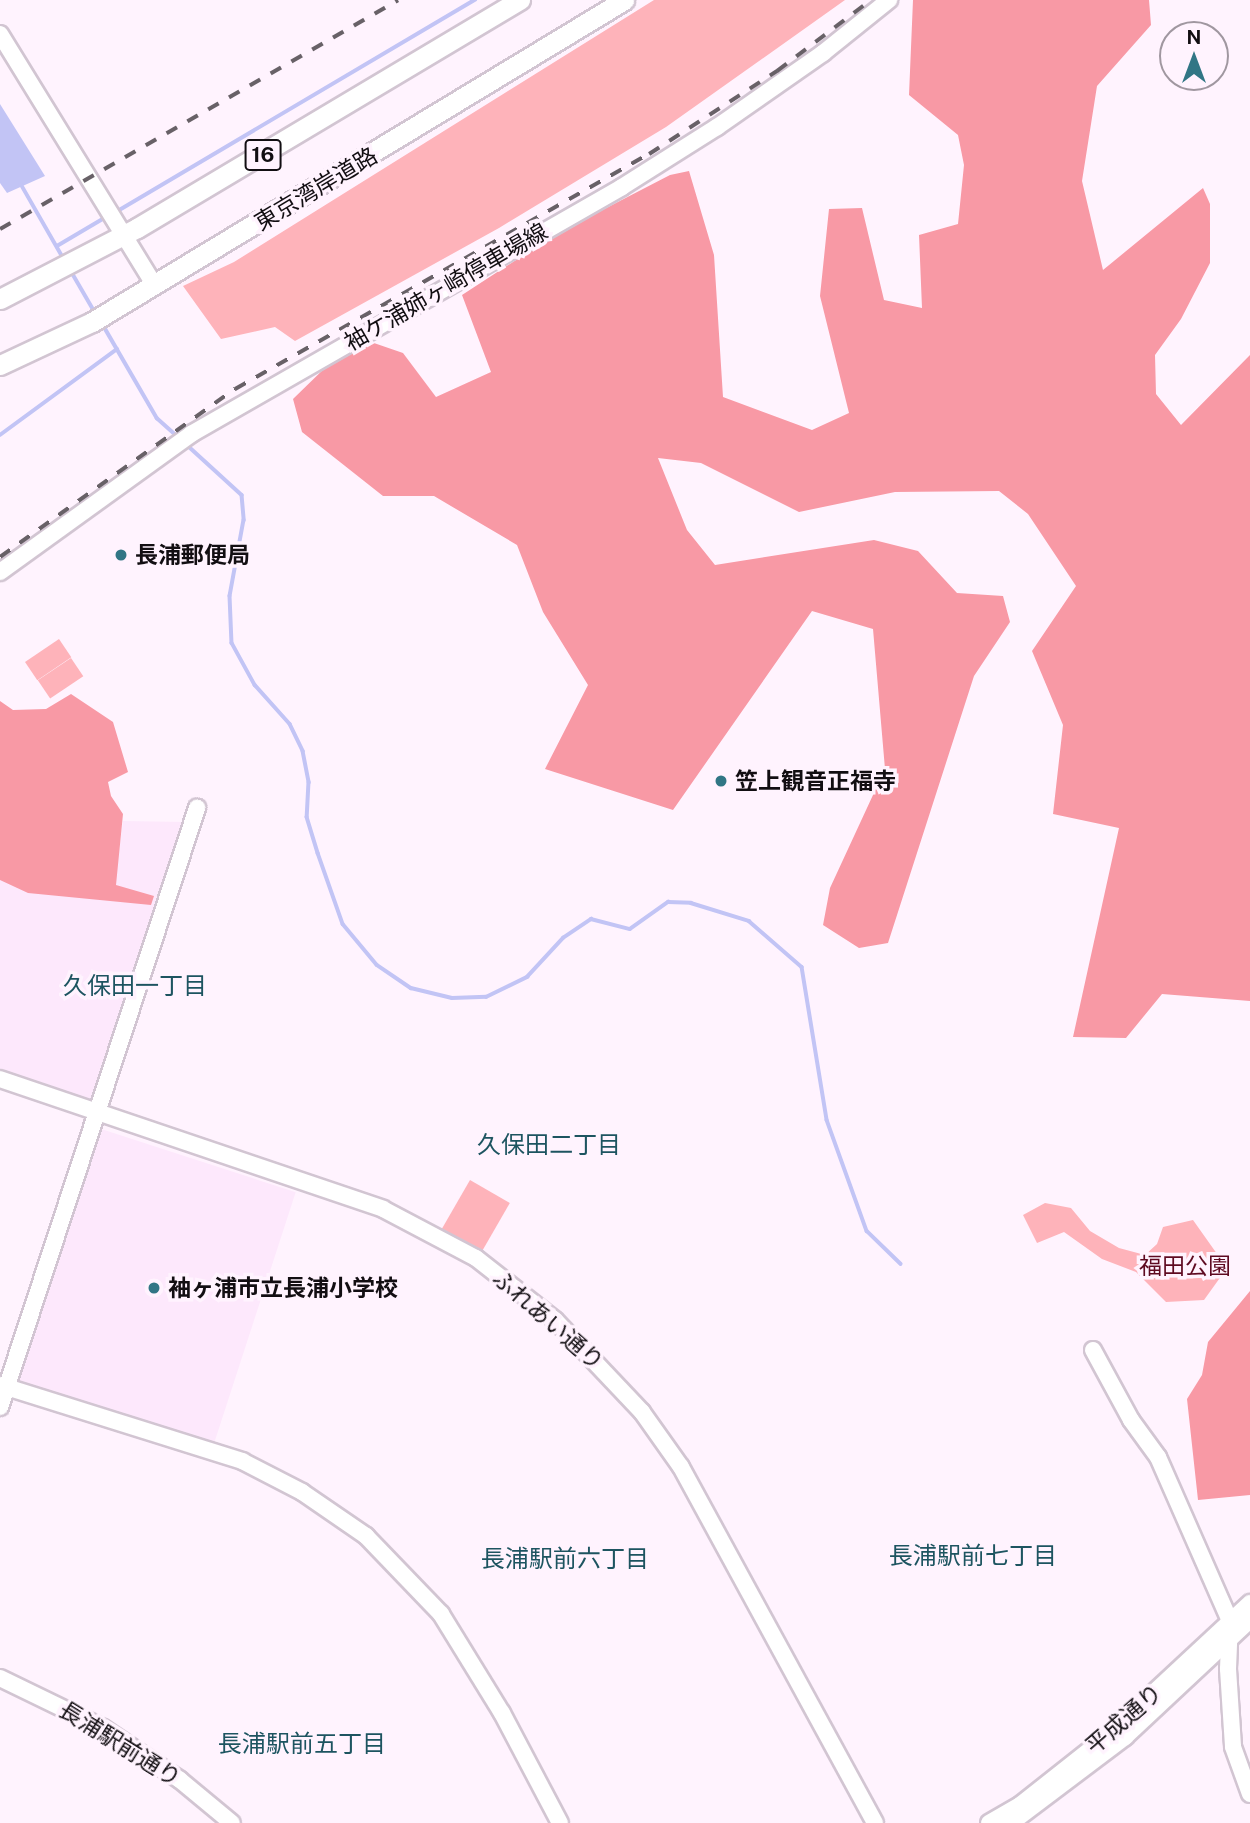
<!DOCTYPE html>
<meta charset="utf-8">
<style>
body{margin:0}
#map{position:relative;width:1250px;height:1823px;overflow:hidden;background:#fff3fe;font-family:"Public Sans","Noto Sans JP",sans-serif}
div>[style]{position:absolute}
.built>*{inset:0;background:#fde8fc;transform-origin:0 0}
.green>*{inset:0;background:#feb3ba;transform-origin:0 0}
.forest>*{inset:0;background:#f899a5}
.water>*{inset:0;background:#c2c4f5}
.stream>*{height:3.5px;margin:-1.75px;padding:0 1.75px;transform-origin:1.75px;border-radius:1.75px;background:#c2c4f5}
.roads{filter:drop-shadow(2px 0 #d2c5d2) drop-shadow(-2px 0 #d2c5d2) drop-shadow(0 2px #d2c5d2) drop-shadow(0 -2px #d2c5d2)}
.secondary>*{height:16px;margin:-8px;padding:0 8px;transform-origin:8px;border-radius:8px;background:#fff}
.highway>*{height:19px;margin:-9.5px;padding:0 9.5px;transform-origin:9.5px;border-radius:9.5px;background:#fff}
.rail>*{height:3.5px;margin-top:-1.75px;transform-origin:0;background:repeating-linear-gradient(90deg,#686167 0 12px,transparent 0 24px)}
.dots>*{width:19px;height:19px;translate:-50% -50%;box-sizing:border-box;border:4px solid #fff3fe;border-radius:50%}
span{translate:-50% -50%;white-space:nowrap;text-align:center;line-height:1.15;-webkit-text-stroke:7px #fff3fe;paint-order:stroke}
.shield-label span{padding:2px 5px;background:#fff3fe;border:2px solid;border-radius:5px;-webkit-text-stroke-width:0}
.shield-label{font-size:21px;color:#120e12;font-weight:700}
.street-label{font-size:23px;color:#120e12}
.poi-label{font-size:23px;color:#120e12;font-weight:700}
.left{translate:0 -50%;text-align:left}
.park-label{font-size:23px;color:#5e0a21}
.neighbourhood-label{font-size:24px;color:#1d5460}
.north{position:absolute;left:1159px;top:21px;width:70px;height:70px;box-sizing:border-box;background:#fff3fe;border:2px solid #a097a0;border-radius:50%;rotate:0deg;font-size:19px;font-weight:700;line-height:28px;text-align:center;color:#120e12}
.north::after{content:'';display:block;margin:auto;width:24px;height:32px;background:#317685;clip-path:polygon(50% 0,100% 100%,50% 72%,0 100%)}
</style>
<div id="map">
<div class="built">
<div style="clip-path:polygon(123px 821px,186px 822px,93px 1104px,0 1072px,0 879px,114px 889px)"></div>
<div style="left:95px;top:1127px;width:211px;height:269px;rotate:18deg"></div>
</div>
<div class="green">
<div style="clip-path:polygon(654px 0,845px 0,666px 127px,499px 228px,295px 341px,275px 327px,221px 339px,183px 286px,234px 262px)"></div>
<div style="left:59px;top:639px;width:22px;height:41px;rotate:56deg"></div>
<div style="left:71px;top:658px;width:22px;height:40px;rotate:56deg"></div>
<div style="left:470px;top:1180px;width:46px;height:64px;rotate:30deg"></div>
<div style="clip-path:polygon(1045px 1203px,1071px 1208px,1090px 1231px,1119px 1248px,1145px 1255px,1157px 1244px,1163px 1227px,1193px 1220px,1227px 1268px,1204px 1300px,1166px 1302px,1136px 1272px,1102px 1259px,1064px 1232px,1037px 1243px,1023px 1215px)"></div>
</div>
<div class="forest">
<div style="clip-path:polygon(913px 0,1149px 0,1151px 25px,1097px 86px,1082px 181px,1103px 270px,1203px 188px,1210px 204px,1210px 263px,1181px 319px,1155px 355px,1156px 394px,1181px 425px,1250px 355px,1250px 1001px,1162px 994px,1126px 1038px,1073px 1037px,1119px 828px,1053px 814px,1063px 725px,1032px 651px,1076px 586px,1028px 514px,999px 491px,895px 492px,799px 512px,701px 463px,658px 458px,687px 530px,715px 565px,874px 540px,918px 551px,957px 593px,1003px 596px,1010px 622px,974px 676px,888px 943px,859px 948px,823px 925px,830px 888px,885px 769px,873px 629px,812px 611px,673px 810px,545px 769px,588px 685px,543px 612px,517px 545px,434px 496px,383px 496px,302px 432px,293px 399px,332px 361px,371px 342px,403px 353px,436px 397px,491px 372px,462px 295px,556px 234px,670px 175px,689px 171px,714px 255px,723px 397px,812px 430px,849px 413px,820px 296px,829px 209px,862px 208px,884px 300px,922px 308px,919px 235px,958px 224px,964px 165px,958px 135px,909px 95px)"></div>
<div style="clip-path:polygon(71px 694px,113px 722px,128px 772px,108px 782px,111px 796px,123px 814px,116px 885px,154px 896px,151px 905px,28px 893px,0 880px,0 701px,13px 710px,46px 709px)"></div>
<div style="clip-path:polygon(1250px 1291px,1250px 1495px,1198px 1500px,1187px 1399px,1202px 1375px,1208px 1342px)"></div>
</div>
<div class="water">
<div style="clip-path:polygon(0 104px,45px 176px,7px 193px,0 183px)"></div>
</div>
<div class="stream">
<div style="left:21px;top:184px;width:86px;rotate:60.2deg"></div>
<div style="left:116px;top:212px;width:417px;rotate:-30.6deg"></div>
<div style="left:57px;top:246px;width:57px;rotate:-30.6deg"></div>
<div style="left:70px;top:269px;width:52px;rotate:60deg"></div>
<div style="left:102px;top:323px;width:110px;rotate:59.9deg"></div>
<div style="left:157px;top:418px;width:30px;rotate:42deg"></div>
<div style="left:0;top:435px;width:145px;rotate:-36.3deg"></div>
<div style="left:185px;top:443px;width:77px;rotate:42.4deg"></div>
<div style="left:242px;top:495px;width:25px;rotate:85deg"></div>
<div style="left:244px;top:520px;width:77px;rotate:100.4deg"></div>
<div style="left:230px;top:596px;width:47px;rotate:87.6deg"></div>
<div style="left:232px;top:643px;width:48px;rotate:61.3deg"></div>
<div style="left:255px;top:685px;width:52px;rotate:48.1deg"></div>
<div style="left:290px;top:724px;width:30px;rotate:64deg"></div>
<div style="left:303px;top:751px;width:32px;rotate:79deg"></div>
<div style="left:309px;top:782px;width:35px;rotate:93deg"></div>
<div style="left:307px;top:817px;width:38px;rotate:73deg"></div>
<div style="left:318px;top:853px;width:75px;rotate:70.6deg"></div>
<div style="left:343px;top:924px;width:53px;rotate:50.3deg"></div>
<div style="left:377px;top:965px;width:41px;rotate:34.1deg"></div>
<div style="left:411px;top:988px;width:42px;rotate:13.7deg"></div>
<div style="left:452px;top:998px;width:34px;rotate:-2deg"></div>
<div style="left:486px;top:997px;width:46px;rotate:-26deg"></div>
<div style="left:527px;top:977px;width:53px;rotate:-47.3deg"></div>
<div style="left:563px;top:938px;width:34px;rotate:-34deg"></div>
<div style="left:591px;top:919px;width:40px;rotate:14.4deg"></div>
<div style="left:630px;top:929px;width:47px;rotate:-35.4deg"></div>
<div style="left:668px;top:902px;width:23px;rotate:2deg"></div>
<div style="left:691px;top:903px;width:61px;rotate:17.2deg"></div>
<div style="left:749px;top:921px;width:70px;rotate:41deg"></div>
<div style="left:802px;top:967px;width:155px;rotate:80.7deg"></div>
<div style="left:827px;top:1120px;width:118px;rotate:70.2deg"></div>
<div style="left:867px;top:1231px;width:47px;rotate:44.1deg"></div>
</div>
<div class="roads">
<div class="secondary">
<div style="left:0;top:34px;width:296px;rotate:58.4deg"></div>
<div style="left:0;top:572px;width:236px;rotate:-35.8deg"></div>
<div style="left:191px;top:434px;width:497px;rotate:-29.8deg"></div>
<div style="left:622px;top:187px;width:112px;rotate:-32.3deg"></div>
<div style="left:717px;top:127px;width:129px;rotate:-34.9deg"></div>
<div style="left:823px;top:53px;width:85px;rotate:-38.8deg"></div>
<div style="left:0;top:1079px;width:404px;rotate:18.7deg"></div>
<div style="left:383px;top:1209px;width:105px;rotate:27.8deg"></div>
<div style="left:476px;top:1258px;width:100px;rotate:38.1deg"></div>
<div style="left:555px;top:1320px;width:127px;rotate:46.6deg"></div>
<div style="left:642px;top:1412px;width:67px;rotate:54.7deg"></div>
<div style="left:681px;top:1467px;width:405px;rotate:61.4deg"></div>
<div style="left:1093px;top:1350px;width:80px;rotate:61.5deg"></div>
<div style="left:1131px;top:1420px;width:46px;rotate:53.9deg"></div>
<div style="left:1158px;top:1457px;width:179px;rotate:66.3deg"></div>
<div style="left:1230px;top:1621px;width:48px;rotate:92.4deg"></div>
<div style="left:1228px;top:1669px;width:78px;rotate:86.3deg"></div>
<div style="left:1233px;top:1747px;width:50px;rotate:70.1deg"></div>
<div style="left:0;top:1385px;width:254px;rotate:17.4deg"></div>
<div style="left:242px;top:1461px;width:68px;rotate:27.3deg"></div>
<div style="left:302px;top:1492px;width:78px;rotate:34.5deg"></div>
<div style="left:366px;top:1536px;width:108px;rotate:46.1deg"></div>
<div style="left:441px;top:1614px;width:116px;rotate:58.4deg"></div>
<div style="left:502px;top:1713px;width:124px;rotate:62.2deg"></div>
<div style="left:0;top:1407px;width:631px;rotate:-71.79deg"></div>
<div style="left:0;top:1678px;width:114px;rotate:25.9deg"></div>
<div style="left:103px;top:1728px;width:93px;rotate:34deg"></div>
<div style="left:180px;top:1780px;width:67px;rotate:39.6deg"></div>
<div style="left:989px;top:1823px;width:36px;rotate:-30deg"></div>
<div style="left:1020px;top:1805px;width:110px;rotate:-38.3deg"></div>
<div style="left:1106px;top:1737px;width:197px;rotate:-42.9deg"></div>
<div style="left:1011px;top:1823px;width:143px;rotate:-37deg"></div>
<div style="left:1125px;top:1737px;width:171px;rotate:-43.1deg"></div>
</div>
<div class="highway">
<div style="left:0;top:299px;width:154px;rotate:-27.4deg"></div>
<div style="left:137px;top:228px;width:446px;rotate:-30.8deg"></div>
<div style="left:0;top:365px;width:102px;rotate:-25.1deg"></div>
<div style="left:92px;top:322px;width:622px;rotate:-31.18deg"></div>
</div>
</div>
<div class="rail">
<div style="left:0;top:229px;width:459px;rotate:-29.9deg"></div>
<div style="left:0;top:557px;width:289px;rotate:-35.6deg"></div>
<div style="left:235px;top:389px;width:476px;rotate:-29.6deg"></div>
<div style="left:649px;top:154px;width:153px;rotate:-33deg"></div>
<div style="left:777px;top:71px;width:118px;rotate:-37.1deg"></div>
</div>
<div class="dots">
<div style="left:121px;top:555px;background:#317685"></div>
<div style="left:721px;top:781px;background:#317685"></div>
<div style="left:154px;top:1288px;background:#317685"></div>
</div>
<div class="shield-label">
<span style="left:263px;top:155px">16</span>
</div>
<div class="street-label">
<span style="left:316px;top:189px;rotate:-31deg">東京湾岸道路</span>
<span style="left:446px;top:287px;rotate:-30deg">袖ケ浦姉ヶ崎停車場線</span>
<span style="left:548px;top:1320px;rotate:41deg">ふれあい通り</span>
<span style="left:1124px;top:1719px;rotate:-41deg">平成通り</span>
<span style="left:120px;top:1744px;rotate:32deg">長浦駅前通り</span>
</div>
<div class="poi-label">
<span class="left" style="left:135px;top:555px">長浦郵便局</span>
<span class="left" style="left:735px;top:781px">笠上観音正福寺</span>
<span class="left" style="left:168px;top:1288px">袖ヶ浦市立長浦小学校</span>
</div>
<div class="park-label">
<span style="left:1185px;top:1266px">福田公園</span>
</div>
<div class="neighbourhood-label">
<span style="left:135px;top:986px">久保田一丁目</span>
<span style="left:549px;top:1145px">久保田二丁目</span>
<span style="left:973px;top:1556px">長浦駅前七丁目</span>
<span style="left:565px;top:1559px">長浦駅前六丁目</span>
<span style="left:302px;top:1744px">長浦駅前五丁目</span>
</div>
<div class="north">N</div>
</div>
